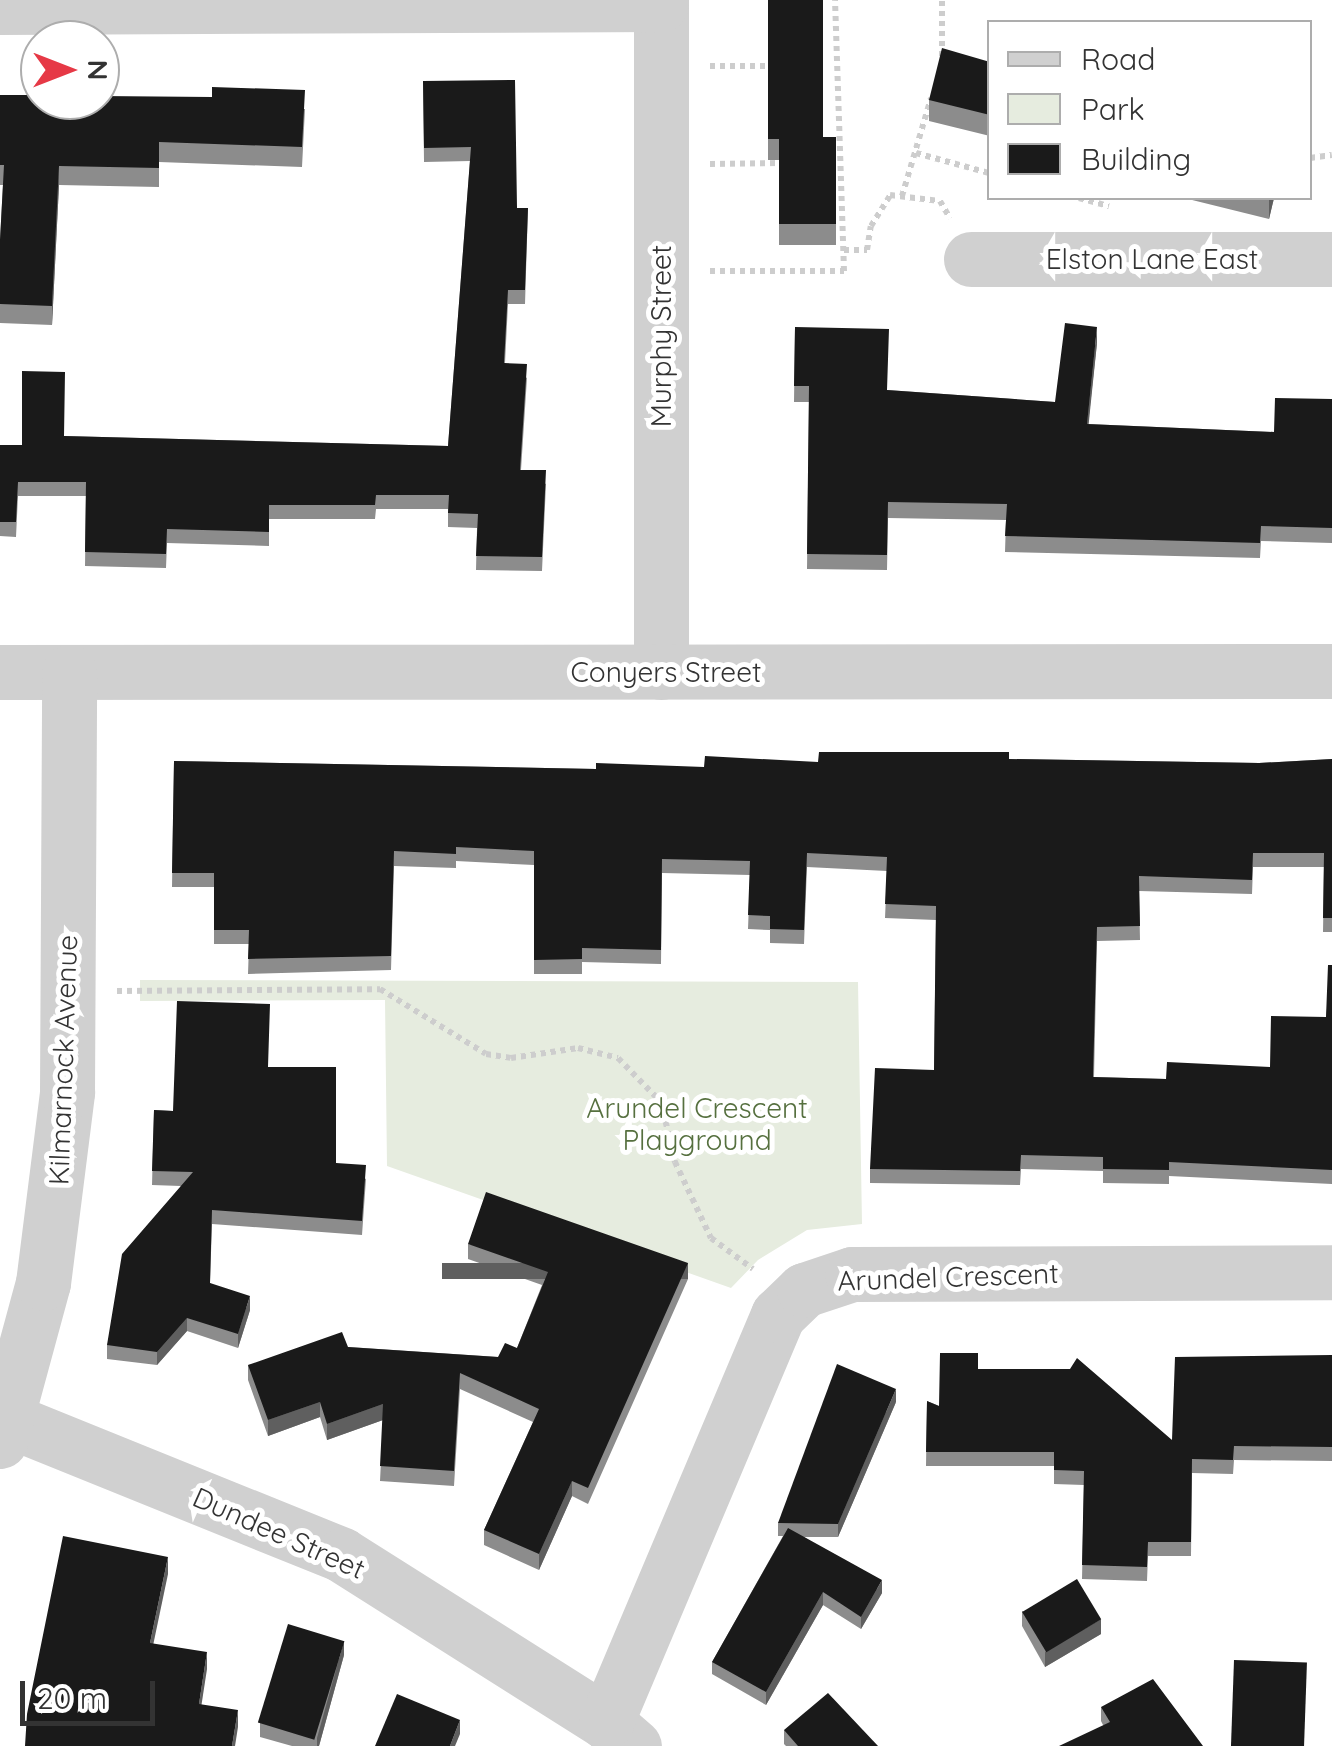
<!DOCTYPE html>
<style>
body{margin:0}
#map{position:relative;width:1332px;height:1746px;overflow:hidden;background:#fff;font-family:Quicksand,sans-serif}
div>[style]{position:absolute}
.green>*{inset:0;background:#e6ecdf}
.path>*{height:6px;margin-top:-3px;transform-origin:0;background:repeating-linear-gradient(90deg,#cdcdcd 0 5px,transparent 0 10px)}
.minor>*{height:55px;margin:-27.5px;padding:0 27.5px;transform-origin:27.5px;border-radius:27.5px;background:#d0d0d0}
.wall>*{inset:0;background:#8c8c8c}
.shaded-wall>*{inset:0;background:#5f5f5f;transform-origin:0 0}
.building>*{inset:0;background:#1a1a1a;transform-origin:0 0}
span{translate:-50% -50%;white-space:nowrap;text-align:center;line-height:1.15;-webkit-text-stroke:10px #fff;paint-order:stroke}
.street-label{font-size:28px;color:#333}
.park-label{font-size:28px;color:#56703f}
.legend{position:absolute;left:987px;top:20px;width:325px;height:180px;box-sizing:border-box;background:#fff;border:2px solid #adadad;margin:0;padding:12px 18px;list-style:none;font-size:30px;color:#333}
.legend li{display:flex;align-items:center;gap:20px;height:50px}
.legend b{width:50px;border:2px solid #adadad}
.north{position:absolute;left:20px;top:20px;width:100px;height:100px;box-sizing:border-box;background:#fff;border:2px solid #adadad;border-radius:50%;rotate:90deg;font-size:28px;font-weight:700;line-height:40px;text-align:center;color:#333}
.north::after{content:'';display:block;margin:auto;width:35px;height:45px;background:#e63946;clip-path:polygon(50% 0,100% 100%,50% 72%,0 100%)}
.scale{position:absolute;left:20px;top:1681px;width:135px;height:45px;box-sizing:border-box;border:5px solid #333;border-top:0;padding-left:12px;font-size:30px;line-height:35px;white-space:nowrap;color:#333;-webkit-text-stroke:8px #fff;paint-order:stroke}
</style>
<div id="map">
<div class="green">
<div style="clip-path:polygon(140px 980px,858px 982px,862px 1224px,807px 1230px,758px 1260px,731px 1288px,387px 1166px,385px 1000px,140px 1001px)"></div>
</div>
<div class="path">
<div style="left:942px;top:56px;width:56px;rotate:-90deg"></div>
<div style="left:710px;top:66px;width:58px"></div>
<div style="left:916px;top:153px;width:76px;rotate:15.3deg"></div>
<div style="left:1310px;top:158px;width:22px;rotate:-8deg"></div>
<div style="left:710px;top:164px;width:69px;rotate:-0.8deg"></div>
<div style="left:902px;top:196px;width:102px;rotate:-73.5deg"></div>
<div style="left:1079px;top:198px;width:31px;rotate:15deg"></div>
<div style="left:844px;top:250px;width:23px"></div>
<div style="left:867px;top:250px;width:24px;rotate:-81deg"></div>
<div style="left:871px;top:226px;width:36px;rotate:-58deg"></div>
<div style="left:890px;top:195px;width:50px;rotate:6.8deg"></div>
<div style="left:940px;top:201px;width:20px;rotate:60deg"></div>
<div style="left:710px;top:271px;width:134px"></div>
<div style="left:844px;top:271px;width:271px;rotate:-91.9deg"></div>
<div style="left:117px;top:991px;width:263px;rotate:-0.4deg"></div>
<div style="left:380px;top:989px;width:124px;rotate:31.5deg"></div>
<div style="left:486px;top:1054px;width:25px;rotate:9deg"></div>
<div style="left:511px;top:1058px;width:68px;rotate:-8.5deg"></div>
<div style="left:578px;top:1048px;width:41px;rotate:14deg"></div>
<div style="left:618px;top:1058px;width:62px;rotate:45.7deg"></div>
<div style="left:661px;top:1102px;width:62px;rotate:76.9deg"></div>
<div style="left:675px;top:1162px;width:84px;rotate:64.7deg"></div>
<div style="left:711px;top:1238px;width:52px;rotate:36.4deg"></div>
</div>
<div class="minor">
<div style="left:661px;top:0;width:672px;rotate:90deg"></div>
<div style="left:0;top:7px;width:661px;rotate:-0.26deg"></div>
<div style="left:971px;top:259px;width:361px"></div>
<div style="left:0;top:672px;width:1332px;rotate:-0.04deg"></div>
<div style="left:6px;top:1419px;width:362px;rotate:22deg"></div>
<div style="left:342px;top:1555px;width:312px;rotate:32.3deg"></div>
<div style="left:606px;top:1722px;width:37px;rotate:41deg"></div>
<div style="left:0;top:1441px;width:164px;rotate:-74.8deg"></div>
<div style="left:43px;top:1283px;width:193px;rotate:-82.8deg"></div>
<div style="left:67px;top:1092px;width:420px;rotate:-89.7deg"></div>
<div style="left:606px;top:1722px;width:442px;rotate:-67.1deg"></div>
<div style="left:778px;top:1315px;width:36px;rotate:-44deg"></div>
<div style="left:804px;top:1290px;width:51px;rotate:-18.4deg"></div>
<div style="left:852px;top:1274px;width:480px;rotate:-0.2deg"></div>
</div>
<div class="wall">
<div style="clip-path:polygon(768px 0,823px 137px,836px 137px,836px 245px,779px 245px,779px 160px,768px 160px)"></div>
<div style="clip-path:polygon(990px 62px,990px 136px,929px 121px,929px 100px)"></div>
<div style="clip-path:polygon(423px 81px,517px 208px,528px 208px,525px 304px,508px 304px,505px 363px,527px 378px,521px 470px,546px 484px,542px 571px,476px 570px,477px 528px,448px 527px,448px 509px,376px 509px,375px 519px,269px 519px,269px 546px,167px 543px,166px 568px,85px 566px,86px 496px,18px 496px,16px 537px,0 536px,0 445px,22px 445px,64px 436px,448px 446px,470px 161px,424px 162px)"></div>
<div style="clip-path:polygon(0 95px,305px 109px,302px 167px,159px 162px,159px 187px,59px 185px,52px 325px,0 323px,0 240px,3px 185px,0 185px)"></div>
<div style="clip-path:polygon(1184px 198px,1274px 198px,1269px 219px)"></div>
<div style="clip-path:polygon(795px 327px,887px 390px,1055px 402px,1097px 343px,1088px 424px,1274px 432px,1332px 399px,1332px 543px,1261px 541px,1260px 558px,1005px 552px,1006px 520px,888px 518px,887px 570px,807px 569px,809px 402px,794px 402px)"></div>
<div style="clip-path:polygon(1009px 759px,1259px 763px,1332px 759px,1332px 932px,1323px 932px,1324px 867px,1253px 867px,1252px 894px,1139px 891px,1140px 940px,1097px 941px,1094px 1077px,1166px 1079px,1270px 1067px,1326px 1017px,1332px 965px,1332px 1184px,1169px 1176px,1169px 1184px,1103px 1183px,1103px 1171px,1021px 1169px,1020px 1185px,870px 1183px,870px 1169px,934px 1070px,936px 920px,885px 918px,887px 871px,807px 867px,804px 944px,770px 943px,770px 930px,748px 929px,750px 875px,662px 873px,661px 964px,582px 962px,582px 974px,534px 974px,534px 865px,456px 861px,456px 868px,394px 866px,391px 970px,248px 974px,249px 944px,214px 944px,214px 887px,172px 887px,174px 761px,596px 769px,704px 767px,818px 762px)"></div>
<div style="clip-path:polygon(268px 1067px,336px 1163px,366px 1179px,362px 1235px,212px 1224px,210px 1283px,250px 1310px,238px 1348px,187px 1331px,157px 1365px,107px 1359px,107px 1345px,181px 1186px,152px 1185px,154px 1110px,173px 1111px)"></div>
<div style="clip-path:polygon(468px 1244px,688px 1279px,588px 1504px,572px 1496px,539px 1570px,484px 1545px,484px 1530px,533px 1422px,460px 1389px,454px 1486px,380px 1481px,383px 1420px,327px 1440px,320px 1417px,268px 1436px,248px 1380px,248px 1365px,348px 1347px,498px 1357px,517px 1348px,542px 1285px,468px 1259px)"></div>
<div style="clip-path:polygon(1332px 1355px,1332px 1461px,1234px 1460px,1233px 1474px,1192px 1473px,1191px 1556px,1148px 1556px,1147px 1581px,1082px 1579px,1084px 1485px,1054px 1484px,1054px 1466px,926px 1466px,927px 1401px,939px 1406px,978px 1369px,1172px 1440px)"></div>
<div style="clip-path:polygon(896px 1402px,838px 1537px,804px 1537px,882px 1593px,861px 1629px,823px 1605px,766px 1705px,712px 1674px,712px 1662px,783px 1536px,778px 1536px,778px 1523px)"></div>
<div style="clip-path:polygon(1022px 1611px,1101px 1634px,1045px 1667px,1022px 1626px)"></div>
<div style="clip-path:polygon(344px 1655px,319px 1746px,292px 1746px,260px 1737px,260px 1723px)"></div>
<div style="clip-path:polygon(1101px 1707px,1203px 1746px,1103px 1725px,1101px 1721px)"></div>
<div style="clip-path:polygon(784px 1730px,878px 1746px,786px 1746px,784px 1744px)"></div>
</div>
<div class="shaded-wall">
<div style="clip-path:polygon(59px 166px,59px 185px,52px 325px,52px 306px)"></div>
<div style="clip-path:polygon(1269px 198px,1274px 198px,1269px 219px)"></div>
<div style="clip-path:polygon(1097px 327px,1097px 343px,1087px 440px,1087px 424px)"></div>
<div style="left:688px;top:1263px;width:16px;height:246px;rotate:90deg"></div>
<div style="clip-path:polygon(250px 1296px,250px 1310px,238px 1348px,238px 1334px)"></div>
<div style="clip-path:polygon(187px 1318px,187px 1331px,157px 1365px,157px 1352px)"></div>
<div style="clip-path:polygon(896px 1389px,896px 1402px,838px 1537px,838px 1524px)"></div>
<div style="clip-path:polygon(320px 1402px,320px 1417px,268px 1436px,268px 1420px)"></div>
<div style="clip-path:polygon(383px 1404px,383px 1420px,327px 1440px,327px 1424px)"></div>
<div style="clip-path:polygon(572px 1481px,572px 1496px,539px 1570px,539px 1554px)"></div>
<div style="clip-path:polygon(168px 1557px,168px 1574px,150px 1660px,150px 1643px)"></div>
<div style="clip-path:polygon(882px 1580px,882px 1593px,861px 1629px,861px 1617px)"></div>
<div style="clip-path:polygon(823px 1592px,823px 1605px,766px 1705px,766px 1692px)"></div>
<div style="clip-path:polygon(1101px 1619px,1101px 1634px,1045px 1667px,1045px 1652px)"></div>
<div style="clip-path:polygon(344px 1641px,344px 1655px,319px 1746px,317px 1746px,317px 1738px)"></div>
<div style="clip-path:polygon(207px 1652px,207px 1669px,199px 1721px,199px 1704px)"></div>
<div style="clip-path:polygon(238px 1710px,238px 1727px,235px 1746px,232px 1746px)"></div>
<div style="clip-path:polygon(460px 1720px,460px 1734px,455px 1746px,450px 1746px)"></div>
</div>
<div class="building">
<div style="clip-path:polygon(768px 0,823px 0,823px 137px,836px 137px,836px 224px,779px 224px,779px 139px,768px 139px)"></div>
<div style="clip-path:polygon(942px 48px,990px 62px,990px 115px,929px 100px)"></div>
<div style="clip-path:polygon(515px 80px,517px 208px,528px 208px,525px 290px,508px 290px,504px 363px,527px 364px,520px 470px,546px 470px,542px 557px,476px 556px,478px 514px,448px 513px,449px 495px,376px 495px,375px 505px,269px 505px,269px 532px,167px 529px,166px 554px,85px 552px,86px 482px,18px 482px,16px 522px,0 522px,0 445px,22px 445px,22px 371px,65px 372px,64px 436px,448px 446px,471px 147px,424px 148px,423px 81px)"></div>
<div style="clip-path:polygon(212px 87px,305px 90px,302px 147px,159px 142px,159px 168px,59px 166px,52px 306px,0 304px,0 240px,4px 165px,0 165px,0 95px,40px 95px,40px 100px,100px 100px,100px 96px,212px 97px)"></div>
<div style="clip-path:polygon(1065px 323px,1097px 327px,1087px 424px,1274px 432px,1275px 398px,1332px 399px,1332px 528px,1261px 526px,1260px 543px,1005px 536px,1007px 504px,888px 502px,887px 555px,807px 554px,809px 386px,794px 386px,795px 327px,889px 329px,887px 390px,1055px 402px)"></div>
<div style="clip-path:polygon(819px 752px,1009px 752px,1009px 759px,1259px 763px,1332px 759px,1332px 918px,1323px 918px,1324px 853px,1253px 853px,1252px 880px,1139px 876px,1140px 926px,1097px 927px,1093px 1077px,1166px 1079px,1167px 1062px,1270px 1067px,1271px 1016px,1326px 1017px,1328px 965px,1332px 965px,1332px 1170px,1169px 1162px,1169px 1170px,1103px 1169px,1103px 1157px,1021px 1155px,1020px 1171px,870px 1169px,875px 1068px,934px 1070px,936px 906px,885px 904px,887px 857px,807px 853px,804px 930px,770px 929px,770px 916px,748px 915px,750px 861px,662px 859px,661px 950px,582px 948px,582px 959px,534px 960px,534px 851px,456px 847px,456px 854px,394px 851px,391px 956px,248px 959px,249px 930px,214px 930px,214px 873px,172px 873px,174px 761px,596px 769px,596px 763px,704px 767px,705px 756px,818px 762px)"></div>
<div style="clip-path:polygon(177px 1001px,270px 1004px,268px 1067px,336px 1067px,336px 1163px,366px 1165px,362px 1221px,212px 1210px,210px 1283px,250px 1296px,238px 1334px,187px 1318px,157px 1352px,107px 1345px,122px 1254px,193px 1172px,152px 1171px,154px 1110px,173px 1111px)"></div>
<div style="clip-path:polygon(486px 1192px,688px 1263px,588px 1488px,572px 1481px,539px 1554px,484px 1530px,539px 1409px,460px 1373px,454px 1471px,380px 1466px,383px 1404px,327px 1424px,320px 1402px,268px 1420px,248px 1365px,342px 1332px,348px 1347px,498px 1357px,505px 1343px,517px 1348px,548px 1272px,468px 1244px)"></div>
<div style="clip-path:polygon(940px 1353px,978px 1353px,978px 1369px,1070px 1369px,1077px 1358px,1172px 1440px,1175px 1357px,1332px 1355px,1332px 1447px,1234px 1446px,1233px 1460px,1192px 1459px,1191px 1542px,1148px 1542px,1147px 1567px,1082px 1565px,1084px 1471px,1054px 1470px,1054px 1452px,926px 1452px,927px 1401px,939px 1406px)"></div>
<div style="clip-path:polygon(837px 1364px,896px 1389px,838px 1524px,778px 1523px)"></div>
<div style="clip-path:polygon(788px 1528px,882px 1580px,861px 1617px,823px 1592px,766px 1692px,712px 1662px)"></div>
<div style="clip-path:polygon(63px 1536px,168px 1557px,150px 1643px,207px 1652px,199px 1704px,238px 1710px,232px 1746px,25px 1746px,27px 1714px)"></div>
<div style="left:1077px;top:1579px;width:47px;height:64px;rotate:59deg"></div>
<div style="left:288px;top:1624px;width:59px;height:103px;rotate:17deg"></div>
<div style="left:1234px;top:1660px;width:73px;height:86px;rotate:2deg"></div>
<div style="clip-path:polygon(1153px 1679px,1203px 1746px,1059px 1746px,1110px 1722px,1101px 1707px)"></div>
<div style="clip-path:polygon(828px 1693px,878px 1746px,798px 1746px,784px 1730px)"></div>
<div style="clip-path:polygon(397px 1694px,460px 1720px,450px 1746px,375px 1746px)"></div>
</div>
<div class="street-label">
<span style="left:1152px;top:259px">Elston Lane East</span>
<span style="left:661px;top:336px;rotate:-90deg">Murphy Street</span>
<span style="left:666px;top:672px">Conyers Street</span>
<span style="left:63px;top:1060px;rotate:-88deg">Kilmarnock Avenue</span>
<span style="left:948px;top:1277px;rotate:-2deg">Arundel Crescent</span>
<span style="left:279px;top:1533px;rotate:24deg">Dundee Street</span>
</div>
<div class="park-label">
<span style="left:697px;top:1124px">Arundel Crescent<br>Playground</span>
</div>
<ul class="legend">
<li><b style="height:12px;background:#d0d0d0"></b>Road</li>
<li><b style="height:28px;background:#e6ecdf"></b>Park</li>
<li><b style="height:28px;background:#1a1a1a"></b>Building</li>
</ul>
<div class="north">N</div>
<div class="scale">20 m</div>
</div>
